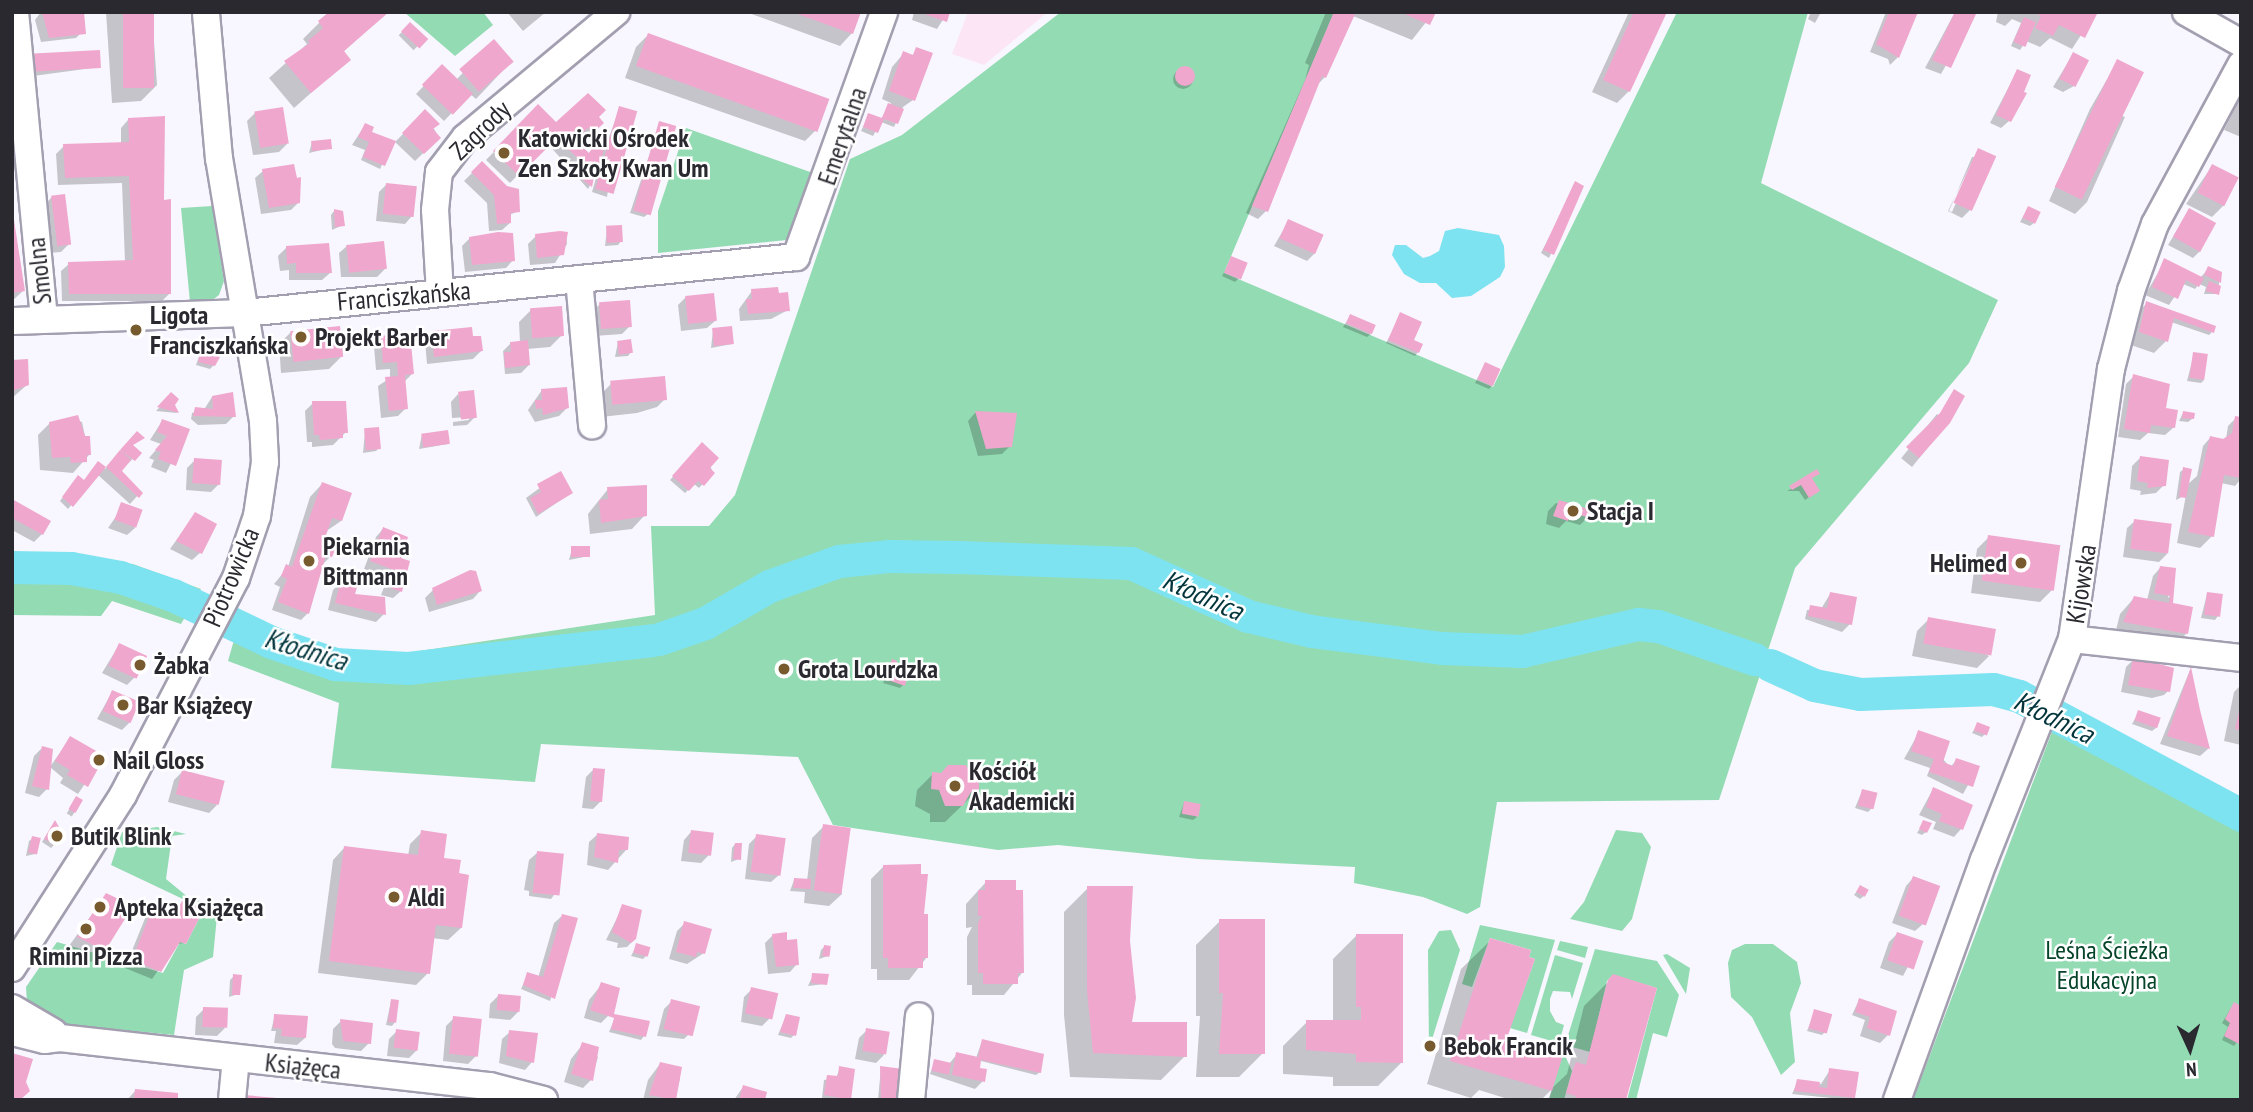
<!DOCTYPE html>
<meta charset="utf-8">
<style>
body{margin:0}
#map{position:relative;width:2253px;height:1112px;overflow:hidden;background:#f8f6fe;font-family:"PT Sans Narrow",sans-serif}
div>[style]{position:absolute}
.education>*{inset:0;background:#fce6f5}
.green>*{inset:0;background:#93dbb3}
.water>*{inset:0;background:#7ee3f1}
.shadow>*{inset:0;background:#0003;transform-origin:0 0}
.round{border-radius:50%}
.river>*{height:33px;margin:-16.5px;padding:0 16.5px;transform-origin:16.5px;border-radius:16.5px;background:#7ee3f1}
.building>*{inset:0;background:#efa7cd;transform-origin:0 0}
.roads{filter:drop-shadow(2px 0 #a39fb0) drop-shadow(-2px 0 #a39fb0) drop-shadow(0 2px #a39fb0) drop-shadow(0 -2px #a39fb0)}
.minor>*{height:26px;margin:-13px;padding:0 13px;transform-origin:13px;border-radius:13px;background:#fff}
.dots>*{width:19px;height:19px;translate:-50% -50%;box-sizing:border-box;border:4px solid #fff;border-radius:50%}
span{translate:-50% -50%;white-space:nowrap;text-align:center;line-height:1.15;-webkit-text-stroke:5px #fff;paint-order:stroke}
.street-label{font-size:26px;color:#2a2930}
.poi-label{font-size:26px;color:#2a2930;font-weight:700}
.left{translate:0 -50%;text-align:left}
.right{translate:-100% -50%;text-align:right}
.park-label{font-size:26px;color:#054429}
.water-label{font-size:28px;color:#01343b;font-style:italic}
.frame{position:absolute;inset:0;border:14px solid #2a2930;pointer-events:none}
.north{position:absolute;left:2155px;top:1014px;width:70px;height:70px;-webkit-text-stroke:5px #fff;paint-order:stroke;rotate:176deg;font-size:19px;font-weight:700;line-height:28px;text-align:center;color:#2a2930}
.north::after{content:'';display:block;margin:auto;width:24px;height:32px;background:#2a2930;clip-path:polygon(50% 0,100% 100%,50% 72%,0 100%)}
</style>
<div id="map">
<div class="education">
<div style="clip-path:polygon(968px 12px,1048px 12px,984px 65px,952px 54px)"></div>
</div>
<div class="green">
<div style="clip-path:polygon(404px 12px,483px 12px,493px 25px,455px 56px)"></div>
<div style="clip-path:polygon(1061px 12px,1334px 12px,1224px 273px,1493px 387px,1677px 12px,1808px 12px,1761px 183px,1998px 300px,1969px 363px,1795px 568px,1719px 800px,1497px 802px,1480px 907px,1467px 914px,1423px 897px,1354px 883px,1355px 867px,1198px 859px,1058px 845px,998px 850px,833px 825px,798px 757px,541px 744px,535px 782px,331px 768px,339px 703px,228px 661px,238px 626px,335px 664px,393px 671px,413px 652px,655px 615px,651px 526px,709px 526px,735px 495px,850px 159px,902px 135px)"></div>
<div style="clip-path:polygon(686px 128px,813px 173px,795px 233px,787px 240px,658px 253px,658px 211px)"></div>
<div style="clip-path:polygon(212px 206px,224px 281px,219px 295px,210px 302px,190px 302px,181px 208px)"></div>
<div style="clip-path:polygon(12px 555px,133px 564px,201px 589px,181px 624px,112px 601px,101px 616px,12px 615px)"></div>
<div style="clip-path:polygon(2068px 706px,2241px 800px,2241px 1100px,1913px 1100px,2053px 729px)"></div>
<div style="clip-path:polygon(157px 827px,186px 834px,172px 836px,166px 879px,189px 898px,218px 906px,213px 957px,184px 970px,174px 1035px,63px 1024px,27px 1003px,26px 987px,57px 942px,163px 973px,180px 942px,186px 944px,204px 909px,111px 865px,122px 832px)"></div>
<div style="clip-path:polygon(1616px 830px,1642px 833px,1651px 847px,1632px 919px,1622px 931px,1570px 919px,1584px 902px)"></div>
<div style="clip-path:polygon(1480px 925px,1555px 940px,1527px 1033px,1510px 1028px,1535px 959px,1529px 957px,1531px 950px,1490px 938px,1472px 987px,1462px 984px)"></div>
<div style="clip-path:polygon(1451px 930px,1460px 950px,1429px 1049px,1428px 950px,1439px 931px)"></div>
<div style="clip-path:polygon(1560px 941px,1588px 947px,1585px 958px,1557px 950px)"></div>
<div style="clip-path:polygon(1745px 944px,1773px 944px,1797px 962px,1801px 983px,1790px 1013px,1795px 1062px,1781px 1075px,1752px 1017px,1731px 997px,1728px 963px,1732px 950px)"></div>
<div style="clip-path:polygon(1595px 949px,1657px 961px,1679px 995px,1667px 1037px,1653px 1033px,1636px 1100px,1627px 1100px,1657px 988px,1613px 975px,1607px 981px,1590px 1052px,1565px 1045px)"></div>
<div style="clip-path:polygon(1667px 954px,1690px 968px,1686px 994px,1663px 955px)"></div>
<div style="clip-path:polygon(1555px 955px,1583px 963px,1572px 999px,1570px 992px,1553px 991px,1550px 999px,1550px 1011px,1556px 1022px,1564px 1025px,1559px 1043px,1531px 1035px)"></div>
<div style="clip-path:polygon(1563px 1051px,1572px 1071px,1564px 1100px,1549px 1100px)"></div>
</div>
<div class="water">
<div style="clip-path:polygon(1458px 228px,1499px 235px,1504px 246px,1505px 267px,1500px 277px,1471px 296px,1452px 298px,1436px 283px,1420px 283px,1404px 274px,1392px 255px,1395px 245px,1406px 245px,1423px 258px,1430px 256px,1439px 251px,1445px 231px)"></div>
</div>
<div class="shadow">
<div style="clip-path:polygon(41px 12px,82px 12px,84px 30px,76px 38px,41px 42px,35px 20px)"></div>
<div style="clip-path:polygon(106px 12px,152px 12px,157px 85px,141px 101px,112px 103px)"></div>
<div style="clip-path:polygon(387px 12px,342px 53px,348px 60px,294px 108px,269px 78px,307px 44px,303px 39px,319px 23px)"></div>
<div style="clip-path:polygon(507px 12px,546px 12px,523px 31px)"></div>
<div style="clip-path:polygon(746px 12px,859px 12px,852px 33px,840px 46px)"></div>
<div style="clip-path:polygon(914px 12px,948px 12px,937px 29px,912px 20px)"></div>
<div style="clip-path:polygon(1326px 12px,1434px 12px,1412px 40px,1353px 16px,1325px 77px,1316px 86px,1266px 211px,1258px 219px,1246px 213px,1305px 80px,1309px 65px,1305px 63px)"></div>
<div style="clip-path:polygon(1629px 12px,1665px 12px,1629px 91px,1617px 103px,1592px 92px)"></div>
<div style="clip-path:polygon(1811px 12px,1821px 12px,1815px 23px,1808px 19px)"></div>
<div style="clip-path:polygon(1886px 12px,1916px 12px,1898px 57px,1890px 65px,1888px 59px,1870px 52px)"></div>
<div style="clip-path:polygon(1955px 12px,1974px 15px,1941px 74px,1925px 68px)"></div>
<div style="clip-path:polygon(1998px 12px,2096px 12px,2072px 49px,2050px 38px,2040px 47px,2026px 41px,2020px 50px,2011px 46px,2021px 23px,2012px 19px,2005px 26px,1996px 22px)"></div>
<div style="left:410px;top:24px;width:21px;height:16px;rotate:45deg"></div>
<div style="clip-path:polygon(648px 35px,817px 129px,805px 141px,625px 78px,636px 47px)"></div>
<div style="clip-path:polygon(494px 41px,511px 62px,476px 99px,470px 94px,444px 121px,416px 94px,442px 67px,456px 80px)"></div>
<div style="clip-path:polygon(917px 49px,923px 70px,913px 100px,903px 107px,894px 127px,881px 122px,873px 136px,861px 131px,869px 115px,881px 119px,891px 103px,882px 99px,892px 67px,904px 53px,912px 56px)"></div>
<div style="clip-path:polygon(2073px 54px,2074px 86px,2063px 92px,2053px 87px)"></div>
<div style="clip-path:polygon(35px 58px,100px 67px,33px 76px)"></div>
<div style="clip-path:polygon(2117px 62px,2120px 115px,2125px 117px,2087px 202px,2075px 214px,2049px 201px,2090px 109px)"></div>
<div class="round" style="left:1173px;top:69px;width:20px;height:20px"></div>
<div style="clip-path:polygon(2017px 71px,2009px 121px,2001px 128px,1990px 123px)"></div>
<div style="clip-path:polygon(2241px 97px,2241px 137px,2224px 130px)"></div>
<div style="clip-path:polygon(538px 107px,556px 124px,596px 117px,602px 123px,584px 140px,579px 135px,573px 141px,588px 155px,598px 141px,606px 145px,620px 108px,607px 197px,592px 192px,598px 171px,588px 189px,548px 144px,510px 183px,486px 160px)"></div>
<div style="clip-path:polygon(425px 112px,439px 138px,415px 161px,395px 142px)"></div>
<div style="clip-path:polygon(255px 113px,287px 144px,279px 152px,253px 155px,247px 121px)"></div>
<div style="clip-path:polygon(128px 120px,162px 201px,170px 293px,162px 301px,62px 301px,61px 271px,69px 264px,125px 262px,122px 183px,58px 185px,56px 154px,64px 146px,121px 144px,121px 128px)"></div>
<div style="clip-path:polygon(660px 123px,648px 214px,644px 217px,630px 213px)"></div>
<div style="clip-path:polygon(365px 125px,370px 133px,393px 142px,380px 169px,361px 160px,365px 150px,352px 145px)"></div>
<div style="clip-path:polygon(312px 142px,330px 148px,309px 153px)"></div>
<div style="clip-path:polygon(evenodd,1978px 150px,1970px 210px,1962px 218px,1948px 211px,1978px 150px,1972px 157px,1976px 157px,1952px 212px,1949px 211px,1972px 157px)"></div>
<div style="clip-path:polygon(482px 163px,519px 211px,509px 215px,510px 223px,502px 230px,489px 231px,487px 203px,464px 181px)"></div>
<div style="clip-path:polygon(2212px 166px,2224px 205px,2212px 217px,2186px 204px)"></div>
<div style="clip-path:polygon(263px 171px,299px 202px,291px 210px,261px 214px,255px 178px)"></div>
<div style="clip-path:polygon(387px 184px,412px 216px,405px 224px,376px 221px,379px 192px)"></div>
<div style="clip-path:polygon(1576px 184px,1582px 187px,1549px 258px,1541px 253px)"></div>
<div style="clip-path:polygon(52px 197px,69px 244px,61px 252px,49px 253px,44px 205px)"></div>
<div style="clip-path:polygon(12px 208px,23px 291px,12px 301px)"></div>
<div style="clip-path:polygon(2028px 208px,2034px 223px,2030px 226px,2020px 222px)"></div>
<div style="clip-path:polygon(2189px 210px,2201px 250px,2193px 258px,2168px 245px)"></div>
<div style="clip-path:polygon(334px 211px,343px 225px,332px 230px,331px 215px)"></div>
<div style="clip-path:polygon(1288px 222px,1315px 253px,1307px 261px,1274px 246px)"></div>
<div style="clip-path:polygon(607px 229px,621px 241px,618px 245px,605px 246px)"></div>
<div style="clip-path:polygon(566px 234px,567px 244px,555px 263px,530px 265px,528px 244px,536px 236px)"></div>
<div style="clip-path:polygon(470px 238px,513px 260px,506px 268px,465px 272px,462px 246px)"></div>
<div style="clip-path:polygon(347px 246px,385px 269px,377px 277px,341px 277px,339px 253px)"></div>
<div style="clip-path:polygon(286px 248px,330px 273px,322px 280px,289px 280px,289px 270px,280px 271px,278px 256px)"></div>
<div style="clip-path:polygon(1232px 258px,1239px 278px,1235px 282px,1222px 276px)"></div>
<div style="clip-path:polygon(2165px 261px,2200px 278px,2209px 268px,2220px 273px,2218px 294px,2204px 294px,2206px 287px,2199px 284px,2195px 289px,2183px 284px,2169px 305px,2145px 295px)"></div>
<div style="clip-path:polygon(752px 291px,788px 310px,771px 319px,740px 321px,739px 309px)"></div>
<div style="clip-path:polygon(686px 297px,715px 321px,707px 328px,681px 331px,678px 305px)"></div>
<div style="clip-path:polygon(2147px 303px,2176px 314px,2212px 332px,2209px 335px,2171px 322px,2166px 341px,2154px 353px,2128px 344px,2135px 315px)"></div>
<div style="clip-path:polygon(600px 304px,630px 326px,622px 334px,594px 336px,592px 312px)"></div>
<div style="clip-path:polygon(531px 310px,562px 335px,550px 347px,527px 349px,529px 365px,521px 373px,505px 374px,503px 351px,511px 343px,520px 343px,519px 322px)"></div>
<div style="clip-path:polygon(1401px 315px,1418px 352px,1415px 356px,1386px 343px)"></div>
<div style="clip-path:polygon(1350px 316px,1371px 334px,1367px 337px,1343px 327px)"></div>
<div style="clip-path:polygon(713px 330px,732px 344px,711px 348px)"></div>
<div style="clip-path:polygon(291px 332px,341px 357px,329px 369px,281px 373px,279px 344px)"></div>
<div style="clip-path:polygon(432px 333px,472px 338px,481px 351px,473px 359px,427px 364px,425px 341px)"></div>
<div style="clip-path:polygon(381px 338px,412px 374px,404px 382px,406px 408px,398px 416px,381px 418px,378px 386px,390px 378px,390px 369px,376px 370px,374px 346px)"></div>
<div style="clip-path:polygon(618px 342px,631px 352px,628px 356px,615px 357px)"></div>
<div style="clip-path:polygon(201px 351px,214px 365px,210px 369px,196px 365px)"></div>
<div style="clip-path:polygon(2194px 354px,2204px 380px,2201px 383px,2187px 381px)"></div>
<div style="clip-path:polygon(12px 361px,28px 384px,12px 398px)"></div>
<div style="clip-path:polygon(1485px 364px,1492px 386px,1489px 389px,1475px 383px)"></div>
<div style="clip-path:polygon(2134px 376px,2168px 385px,2164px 409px,2173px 428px,2165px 435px,2148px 433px,2140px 440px,2118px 437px,2126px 384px)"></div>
<div style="clip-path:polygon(611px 384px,665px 399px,657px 407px,637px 413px,601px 417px,599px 396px)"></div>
<div style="clip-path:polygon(542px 390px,567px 408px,559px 416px,535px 422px,528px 410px)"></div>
<div style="clip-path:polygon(458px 394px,475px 417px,467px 425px,453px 426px,453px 422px,469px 420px,469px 417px,452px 418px,451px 402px)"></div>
<div style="clip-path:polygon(171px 395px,177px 413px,156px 411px)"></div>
<div style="clip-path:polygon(212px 397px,234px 416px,226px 424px,198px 425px,191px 419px,192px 413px,205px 408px)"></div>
<div style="clip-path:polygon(313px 403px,346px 432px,333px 445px,312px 447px,312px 442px,307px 442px,305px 411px)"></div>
<div style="clip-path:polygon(975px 413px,1015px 415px,1010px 446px,1002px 454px,978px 456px,968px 421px)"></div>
<div style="clip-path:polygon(2183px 413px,2192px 419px,2188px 422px,2179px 421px)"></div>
<div style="left:1937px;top:414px;width:14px;height:57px;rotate:39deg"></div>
<div style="clip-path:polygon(71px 418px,82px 422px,89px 455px,73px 473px,40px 470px,38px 435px,50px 423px)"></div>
<div style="clip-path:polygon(2236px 418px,2241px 419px,2241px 479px,2235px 486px,2221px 483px,2212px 536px,2200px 548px,2177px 543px,2186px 495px,2176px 500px,2180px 472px,2184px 469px,2187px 485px,2197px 476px,2203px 446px,2210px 438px,2226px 439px,2228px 426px)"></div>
<div style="clip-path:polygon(162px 421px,188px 430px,166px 473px,151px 467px,154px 460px,149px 458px,161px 444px,150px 440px)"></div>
<div style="clip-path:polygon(365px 431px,379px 448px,376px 451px,363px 453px)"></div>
<div style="clip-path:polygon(137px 433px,143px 438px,131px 446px,139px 453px,120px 471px,140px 493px,130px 504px,97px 474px,68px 509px,60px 501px,75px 481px,83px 482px,98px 464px,105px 469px)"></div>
<div style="clip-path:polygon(422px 434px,448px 444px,419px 449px)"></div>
<div style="clip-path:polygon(702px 445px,713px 473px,699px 488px,694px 484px,685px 493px,670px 480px)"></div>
<div style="clip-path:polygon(2140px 458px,2164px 485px,2156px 493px,2140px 495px,2141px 491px,2130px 489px,2132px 466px)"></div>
<div style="clip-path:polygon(195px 460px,219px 484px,211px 492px,186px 490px,187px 468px)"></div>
<div style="clip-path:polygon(560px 473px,571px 493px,536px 517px,526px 498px)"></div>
<div style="clip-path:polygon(1810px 479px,1814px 494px,1805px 500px,1799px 491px,1787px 491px)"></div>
<div style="clip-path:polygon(322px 484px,341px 521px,325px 532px,321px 543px,331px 556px,323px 564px,309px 612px,301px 620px,272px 610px,280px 587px,274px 584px,288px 567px,310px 497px)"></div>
<div style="clip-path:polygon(608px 489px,644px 516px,632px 529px,590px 534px,588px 514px)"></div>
<div style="clip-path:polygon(12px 501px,42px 534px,34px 542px,12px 530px)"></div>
<div style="clip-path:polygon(1556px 503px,1590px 512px,1588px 517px,1580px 525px,1566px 521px,1559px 528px,1546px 524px,1548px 511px)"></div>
<div style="clip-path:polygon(124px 505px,135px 528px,127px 535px,108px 528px)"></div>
<div style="clip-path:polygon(195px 514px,200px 553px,192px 560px,170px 549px)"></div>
<div style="clip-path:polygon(2135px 521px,2167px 554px,2159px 562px,2123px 557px,2127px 528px)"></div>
<div style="clip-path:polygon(383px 529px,401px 591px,393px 598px,381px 595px,388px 577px,364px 569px,376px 537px)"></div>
<div style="clip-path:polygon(1989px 537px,2052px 590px,2040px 602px,1971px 593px,1977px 549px)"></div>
<div style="clip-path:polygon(572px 549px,589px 556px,569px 560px)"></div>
<div style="clip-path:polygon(2160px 568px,2174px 569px,2168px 598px,2171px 595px,2171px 605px,2186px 634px,2178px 641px,2116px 630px,2120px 614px,2134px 598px,2147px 600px,2153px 576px)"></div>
<div style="clip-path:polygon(341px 582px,353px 596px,384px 614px,376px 622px,328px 610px,333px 590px)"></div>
<div style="clip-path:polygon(433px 590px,480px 591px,473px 599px,429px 612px,425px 598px)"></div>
<div style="clip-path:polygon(1830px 594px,1850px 624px,1842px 632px,1805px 619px,1807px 610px,1821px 609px)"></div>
<div style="clip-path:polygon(2207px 594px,2218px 616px,2215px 620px,2201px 618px)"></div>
<div style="clip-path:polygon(1929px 619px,1989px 656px,1977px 668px,1912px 656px,1917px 631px)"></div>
<div style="clip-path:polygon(119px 645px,135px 677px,127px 685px,102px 673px)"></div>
<div style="clip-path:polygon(2134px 659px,2168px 691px,2164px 695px,2152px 698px,2121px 692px,2126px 667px)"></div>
<div style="clip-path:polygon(892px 661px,903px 685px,900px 688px,883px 683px)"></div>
<div style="clip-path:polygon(2190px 670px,2208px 749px,2200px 756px,2160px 744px)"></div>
<div style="clip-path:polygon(2241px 685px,2241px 745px,2224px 741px,2234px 692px)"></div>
<div style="clip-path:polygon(112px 692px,130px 722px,122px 730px,97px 719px)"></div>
<div style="clip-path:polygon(2139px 712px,2156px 728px,2152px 731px,2132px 724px)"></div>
<div style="clip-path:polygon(1978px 724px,1986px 733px,1982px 737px,1972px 733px)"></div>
<div style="clip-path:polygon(1919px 732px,1950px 767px,1957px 760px,1978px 767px,1963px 794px,1927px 776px,1930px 768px,1904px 759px)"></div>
<div style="clip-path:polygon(70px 738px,103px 757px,78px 794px,60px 783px,63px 778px,50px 767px)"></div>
<div style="clip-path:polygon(42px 748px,47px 789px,39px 797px,25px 793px,34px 756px)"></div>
<div style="clip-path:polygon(594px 769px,601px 801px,593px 809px,582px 808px,586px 777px)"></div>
<div style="clip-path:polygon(182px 772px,217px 805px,209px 813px,168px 802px,174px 780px)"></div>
<div style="clip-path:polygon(933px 774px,977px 791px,945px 822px,930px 822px,930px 814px,915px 806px,917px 790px)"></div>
<div style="clip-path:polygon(1933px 789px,1961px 829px,1954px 837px,1933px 829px,1936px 822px,1919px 815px)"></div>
<div style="clip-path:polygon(1862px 791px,1872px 808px,1868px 812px,1855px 808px)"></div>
<div style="left:76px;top:798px;width:6px;height:18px;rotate:31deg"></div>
<div style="clip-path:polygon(1184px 803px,1197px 817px,1193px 820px,1179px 817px)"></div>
<div style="clip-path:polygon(1924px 822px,1926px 832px,1922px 835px,1917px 833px)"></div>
<div style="clip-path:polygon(52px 826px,55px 844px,51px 848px,42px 842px)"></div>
<div style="clip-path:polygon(824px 826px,842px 894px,829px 906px,804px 903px,805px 892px,790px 891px,794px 880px,807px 881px,812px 838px)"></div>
<div style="clip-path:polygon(422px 832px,442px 860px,461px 928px,448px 940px,432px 938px,428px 973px,416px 985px,318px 973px,333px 860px,345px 847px,408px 856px,410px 844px)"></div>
<div style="clip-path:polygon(691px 832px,709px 855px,701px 863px,681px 861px,684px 840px)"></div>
<div style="clip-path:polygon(597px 835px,626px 850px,608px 870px,587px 865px,589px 842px)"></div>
<div style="clip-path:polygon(757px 836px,779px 875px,771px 882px,745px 879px,749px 844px)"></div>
<div style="clip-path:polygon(33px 838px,35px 854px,26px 856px,29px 841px)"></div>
<div style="clip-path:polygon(735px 844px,739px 859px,731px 862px,732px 848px)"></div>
<div style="clip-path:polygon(537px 853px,554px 895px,551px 899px,529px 896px,529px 891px,524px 890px,529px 860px)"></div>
<div style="clip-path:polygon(884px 866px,922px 916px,927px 957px,909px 980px,877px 980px,877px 969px,871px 969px,871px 879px)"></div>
<div style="clip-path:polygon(1913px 878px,1923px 924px,1915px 931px,1892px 923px,1906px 886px)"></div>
<div style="clip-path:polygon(986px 882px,1022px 973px,1004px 995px,972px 995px,972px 985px,967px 985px,967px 937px,972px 927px,966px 928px,966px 904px)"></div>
<div style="clip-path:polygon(1860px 887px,1864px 896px,1860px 899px,1854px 895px)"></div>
<div style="clip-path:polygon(1088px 888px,1129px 941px,1130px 1023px,1185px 1056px,1161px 1080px,1070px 1077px,1064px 1015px,1064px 912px)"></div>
<div style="clip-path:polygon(106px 895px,103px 950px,91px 962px,66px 950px)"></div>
<div style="clip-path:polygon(155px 903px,176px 911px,182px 903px,185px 943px,177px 944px,152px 979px,125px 968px,148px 911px)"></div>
<div style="clip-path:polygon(623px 906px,635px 939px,627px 947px,617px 948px,618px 943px,606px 940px)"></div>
<div style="clip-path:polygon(562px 916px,576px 919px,550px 1001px,521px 989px,528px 974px,538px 978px,554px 923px)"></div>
<div style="clip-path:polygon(1220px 921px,1263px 1053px,1239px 1077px,1196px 1077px,1200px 1016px,1196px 1016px,1196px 945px)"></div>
<div style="clip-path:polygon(685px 923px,704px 953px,687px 964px,669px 959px,677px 931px)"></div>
<div style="clip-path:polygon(1897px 934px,1921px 942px,1903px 976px,1880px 968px,1889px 942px)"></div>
<div style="clip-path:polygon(773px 935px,786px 942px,797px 964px,790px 972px,768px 974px,765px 943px)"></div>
<div style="clip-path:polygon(1357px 935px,1402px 1062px,1378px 1086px,1333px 1086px,1333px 1077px,1283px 1074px,1283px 1046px,1307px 1022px,1333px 1022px,1333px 959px)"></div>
<div style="clip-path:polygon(1491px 940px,1506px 1039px,1551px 1089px,1567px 1074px,1584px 1006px,1614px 976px,1624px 1100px,1548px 1100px,1552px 1089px,1541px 1100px,1511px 1100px,1479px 1090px,1471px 1098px,1427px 1084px,1461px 969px)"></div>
<div style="clip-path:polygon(637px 945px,646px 956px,643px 959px,631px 956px)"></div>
<div style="clip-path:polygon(824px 947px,828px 956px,819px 959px,821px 950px)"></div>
<div style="clip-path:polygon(813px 975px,825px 984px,808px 986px)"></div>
<div style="clip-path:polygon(234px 976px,238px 994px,229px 997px,230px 980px)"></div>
<div style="clip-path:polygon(602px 984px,609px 1015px,601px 1023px,584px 1018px,589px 1000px)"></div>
<div style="clip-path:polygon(752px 989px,770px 1018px,762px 1026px,741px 1022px,744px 997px)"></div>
<div style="clip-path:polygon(498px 996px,518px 1012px,510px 1020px,489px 1018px,490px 1004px)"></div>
<div style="clip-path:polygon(1859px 1000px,1888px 1035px,1880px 1043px,1860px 1036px,1865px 1020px,1852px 1015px)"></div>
<div style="clip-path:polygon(391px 1001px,395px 1022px,392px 1026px,386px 1025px)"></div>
<div style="clip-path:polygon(672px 1001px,692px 1031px,684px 1039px,657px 1036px,664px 1009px)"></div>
<div style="clip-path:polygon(2231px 1008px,2241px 1008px,2241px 1037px,2234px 1046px,2222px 1040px,2228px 1027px,2222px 1023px)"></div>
<div style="clip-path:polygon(204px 1009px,225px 1028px,217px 1036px,195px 1035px,196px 1017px)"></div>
<div style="clip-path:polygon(1815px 1011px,1825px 1032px,1822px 1035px,1807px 1031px)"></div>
<div style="clip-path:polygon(275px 1015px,305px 1038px,297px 1045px,274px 1043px,276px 1031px,271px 1031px)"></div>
<div style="clip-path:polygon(616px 1016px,644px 1036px,641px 1040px,609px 1032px)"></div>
<div style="clip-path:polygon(786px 1016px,794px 1035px,791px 1038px,778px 1035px)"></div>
<div style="clip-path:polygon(454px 1018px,476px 1056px,468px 1064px,443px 1061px,446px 1026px)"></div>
<div style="clip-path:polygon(341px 1021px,369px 1043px,361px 1051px,335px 1048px,332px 1044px,333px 1029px)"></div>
<div style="clip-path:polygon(867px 1030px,884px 1055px,876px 1063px,855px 1059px,859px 1038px)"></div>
<div style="clip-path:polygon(397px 1031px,417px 1050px,409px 1058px,387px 1056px,389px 1039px)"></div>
<div style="clip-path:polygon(510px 1032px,532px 1062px,525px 1070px,499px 1063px,502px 1039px)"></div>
<div style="clip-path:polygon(982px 1041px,1040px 1072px,1036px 1075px,977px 1060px,983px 1081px,975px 1089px,930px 1074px,935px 1061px,949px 1064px,957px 1054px,976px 1058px)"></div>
<div style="clip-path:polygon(583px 1044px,598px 1057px,591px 1080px,583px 1088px,564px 1082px,571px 1059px)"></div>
<div style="clip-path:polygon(660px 1064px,680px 1079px,674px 1100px,643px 1100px,648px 1080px)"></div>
<div style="clip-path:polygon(881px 1067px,898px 1100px,878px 1100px)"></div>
<div style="clip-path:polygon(840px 1068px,853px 1070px,849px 1100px,822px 1098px,824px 1080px,836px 1078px)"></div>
<div style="clip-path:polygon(1830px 1070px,1854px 1097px,1851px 1100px,1792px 1094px,1798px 1081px,1821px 1084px)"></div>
<div style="clip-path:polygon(743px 1087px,763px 1100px,734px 1100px)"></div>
<div style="clip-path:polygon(135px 1091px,176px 1100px,127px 1100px)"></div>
</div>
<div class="river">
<div style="left:12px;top:567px;width:59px;rotate:1deg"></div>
<div style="left:71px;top:568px;width:50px;rotate:10.4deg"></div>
<div style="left:120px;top:577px;width:56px;rotate:18.8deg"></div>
<div style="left:173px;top:595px;width:109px;rotate:25.6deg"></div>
<div style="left:271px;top:642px;width:68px;rotate:19deg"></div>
<div style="left:335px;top:664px;width:73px;rotate:3.1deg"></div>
<div style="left:408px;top:668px;width:246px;rotate:-6.5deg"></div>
<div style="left:659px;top:639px;width:49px;rotate:-19.2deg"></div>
<div style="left:705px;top:623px;width:74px;rotate:-30deg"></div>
<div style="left:769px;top:586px;width:74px;rotate:-19.7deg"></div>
<div style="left:839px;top:561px;width:49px;rotate:-5.8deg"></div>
<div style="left:888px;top:556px;width:70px;rotate:0.8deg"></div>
<div style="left:958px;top:557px;width:173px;rotate:2deg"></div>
<div style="left:1131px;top:563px;width:128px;rotate:24.4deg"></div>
<div style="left:1248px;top:616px;width:65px;rotate:13.4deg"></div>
<div style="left:1311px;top:631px;width:132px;rotate:7.4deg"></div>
<div style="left:1442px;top:648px;width:80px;rotate:2.1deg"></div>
<div style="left:1522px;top:651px;width:119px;rotate:-13.1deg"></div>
<div style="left:1638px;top:624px;width:20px;rotate:6deg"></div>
<div style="left:1658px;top:626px;width:102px;rotate:19deg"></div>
<div style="left:1770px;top:665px;width:48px;rotate:24.4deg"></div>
<div style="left:1814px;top:685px;width:47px;rotate:11.1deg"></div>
<div style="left:1860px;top:694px;width:133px;rotate:-2.2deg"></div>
<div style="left:1993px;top:689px;width:27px;rotate:15deg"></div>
<div style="left:2019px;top:696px;width:252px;rotate:28.2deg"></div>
</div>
<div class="building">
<div style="clip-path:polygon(42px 12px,84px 12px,86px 34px,49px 38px)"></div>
<div style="left:123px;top:12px;width:31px;height:76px"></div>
<div style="clip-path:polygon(329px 12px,389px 12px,344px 51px,351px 60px,311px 93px,284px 61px,310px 43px,308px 41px,323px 28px,318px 21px)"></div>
<div style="clip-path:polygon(792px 12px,861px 12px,853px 34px)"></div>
<div style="clip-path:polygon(919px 12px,950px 12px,947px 22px)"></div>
<div style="clip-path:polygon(1334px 12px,1356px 12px,1326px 78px,1322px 76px,1268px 212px,1252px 206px)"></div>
<div style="clip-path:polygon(1400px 12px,1436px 12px,1430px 25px)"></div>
<div style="clip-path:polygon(1634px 12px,1667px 12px,1630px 92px,1603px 80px)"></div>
<div style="clip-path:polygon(1889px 12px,1918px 12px,1899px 58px,1876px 44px)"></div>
<div style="clip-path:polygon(1955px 12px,1976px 14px,1951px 68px,1932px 60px)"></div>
<div style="clip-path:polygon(2034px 12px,2098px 12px,2085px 38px,2059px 25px,2053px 36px,2035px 28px,2041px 16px)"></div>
<div style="left:2024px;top:17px;width:13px;height:27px;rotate:23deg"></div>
<div style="left:410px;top:22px;width:25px;height:13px;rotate:43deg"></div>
<div style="left:648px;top:33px;width:193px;height:35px;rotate:20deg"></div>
<div style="left:494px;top:39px;width:30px;height:46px;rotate:49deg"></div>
<div style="clip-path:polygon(916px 47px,933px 53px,915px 101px,889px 91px,903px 51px,913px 55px)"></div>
<div style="left:100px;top:50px;width:18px;height:66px;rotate:87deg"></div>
<div style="left:2073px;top:52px;width:18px;height:30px;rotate:27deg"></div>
<div style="left:2117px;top:59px;width:30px;height:142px;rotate:26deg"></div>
<div style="left:442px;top:64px;width:43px;height:29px;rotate:44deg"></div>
<div class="round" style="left:1175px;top:66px;width:20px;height:20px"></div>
<div style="clip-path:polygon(2017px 69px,2031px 75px,2024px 92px,2027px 93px,2011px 122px,1996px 115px)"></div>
<div style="clip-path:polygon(588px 93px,606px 110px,599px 117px,604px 123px,593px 133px,588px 128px,575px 140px,589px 153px,598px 139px,606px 143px,596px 176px,557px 138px,519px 176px,493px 151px,538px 104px,556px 122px)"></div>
<div style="clip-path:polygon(888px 103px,904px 109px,898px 124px,884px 119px,878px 133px,863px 127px,868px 113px,882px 118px)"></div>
<div style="left:619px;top:106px;width:19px;height:86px;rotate:16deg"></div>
<div style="left:283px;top:107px;width:37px;height:29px;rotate:81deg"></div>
<div style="clip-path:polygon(425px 109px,440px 124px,433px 129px,441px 138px,424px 154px,402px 133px)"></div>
<div style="clip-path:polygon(165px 116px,164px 200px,171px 199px,171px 294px,69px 294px,68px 262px,133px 260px,129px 176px,65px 178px,63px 144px,129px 142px,128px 118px)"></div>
<div style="left:659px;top:121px;width:18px;height:93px;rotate:16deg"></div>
<div style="clip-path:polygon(365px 123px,374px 127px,372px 132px,396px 141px,385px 166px,363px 157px,369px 142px,358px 137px)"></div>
<div style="left:331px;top:139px;width:10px;height:20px;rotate:84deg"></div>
<div style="left:1978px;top:148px;width:20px;height:60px;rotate:24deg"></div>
<div style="clip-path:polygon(482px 161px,507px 186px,519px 189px,520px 212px,511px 213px,511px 223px,497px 224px,494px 195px,471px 172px)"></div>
<div style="clip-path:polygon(294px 164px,297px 178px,301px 177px,300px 203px,269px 208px,262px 169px)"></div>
<div style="left:2212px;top:164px;width:30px;height:32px;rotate:27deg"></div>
<div style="clip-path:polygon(582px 166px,594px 177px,592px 187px,575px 174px)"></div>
<div style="clip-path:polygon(1575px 181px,1584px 186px,1554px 255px,1543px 250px)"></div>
<div style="left:386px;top:183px;width:31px;height:31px;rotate:6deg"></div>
<div style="left:65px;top:194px;width:51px;height:14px;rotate:83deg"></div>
<div style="left:2028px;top:206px;width:14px;height:13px;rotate:25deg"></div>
<div style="clip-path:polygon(12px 207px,25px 291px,12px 293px)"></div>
<div style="left:2189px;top:208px;width:31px;height:33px;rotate:29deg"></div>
<div style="clip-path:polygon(334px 209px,343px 211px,345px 226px,335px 227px)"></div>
<div style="left:1288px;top:219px;width:39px;height:21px;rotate:24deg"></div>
<div style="left:622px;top:225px;width:17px;height:16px;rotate:87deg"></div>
<div style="clip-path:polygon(560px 231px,568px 232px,564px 255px,537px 258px,535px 234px)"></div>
<div style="clip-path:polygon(498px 232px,513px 233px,515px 261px,472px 265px,469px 237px)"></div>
<div style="left:384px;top:241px;width:28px;height:38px;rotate:84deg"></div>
<div style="clip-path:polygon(329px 243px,332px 273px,296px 273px,296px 263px,287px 264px,286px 246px)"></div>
<div style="left:1231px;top:256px;width:18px;height:18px;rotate:22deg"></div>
<div style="clip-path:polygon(2164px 258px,2204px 278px,2199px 287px,2186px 280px,2178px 299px,2152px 287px)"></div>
<div style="clip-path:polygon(2208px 266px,2222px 272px,2221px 283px,2204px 275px)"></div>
<div style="clip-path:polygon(2209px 281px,2221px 286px,2219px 295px,2206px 291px)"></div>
<div style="clip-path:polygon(778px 287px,779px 293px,788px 292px,790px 311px,748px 314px,746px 299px,752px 299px,751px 289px)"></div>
<div style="left:714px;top:293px;width:28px;height:29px;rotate:84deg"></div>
<div style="left:630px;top:300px;width:27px;height:31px;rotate:86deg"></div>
<div style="clip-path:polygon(2146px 301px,2216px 326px,2214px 333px,2174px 318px,2168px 342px,2139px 332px)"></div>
<div style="left:562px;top:306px;width:30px;height:32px;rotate:86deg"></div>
<div style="clip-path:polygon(1400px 312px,1422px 322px,1414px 340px,1423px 344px,1419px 353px,1388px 340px)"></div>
<div style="left:1350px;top:314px;width:28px;height:10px;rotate:23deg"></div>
<div style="left:340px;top:326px;width:31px;height:50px;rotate:84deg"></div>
<div style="left:732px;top:326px;width:18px;height:20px;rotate:84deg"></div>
<div style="clip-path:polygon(472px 327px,473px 336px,481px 336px,483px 351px,434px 357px,432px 331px)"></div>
<div style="clip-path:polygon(410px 333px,414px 374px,405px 375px,408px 409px,389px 411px,385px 377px,398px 376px,397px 362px,383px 363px,381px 336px)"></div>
<div style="left:631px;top:339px;width:14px;height:14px;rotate:82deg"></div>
<div style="clip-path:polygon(528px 340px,530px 365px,505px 368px,504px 352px,511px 352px,510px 342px)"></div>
<div style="clip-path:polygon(201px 349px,220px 357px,215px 366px,198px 362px)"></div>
<div style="left:2193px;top:352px;width:15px;height:26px;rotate:8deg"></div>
<div style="clip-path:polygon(28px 359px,29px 385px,12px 391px,12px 360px)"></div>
<div style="left:1485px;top:362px;width:17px;height:19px;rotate:24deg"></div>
<div style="clip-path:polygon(2133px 374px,2170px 384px,2166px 408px,2178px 410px,2175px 428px,2151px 425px,2150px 433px,2124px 429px)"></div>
<div style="left:665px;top:376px;width:24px;height:55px;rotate:85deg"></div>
<div style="clip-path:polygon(567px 387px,569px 408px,543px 415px,542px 408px,536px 409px,535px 400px,542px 400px,541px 389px)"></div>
<div style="clip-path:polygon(1954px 389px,1965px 396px,1950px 423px,1919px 458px,1906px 447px,1940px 413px)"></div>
<div style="left:474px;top:390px;width:28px;height:16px;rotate:84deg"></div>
<div style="clip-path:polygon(171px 392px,179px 399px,175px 405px,179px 413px,157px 407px)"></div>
<div style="clip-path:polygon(233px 392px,236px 417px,193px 416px,195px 407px,213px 409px,212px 396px)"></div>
<div style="clip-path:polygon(312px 401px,346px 401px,348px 433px,343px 433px,343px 438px,320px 440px,319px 435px,314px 435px)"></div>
<div style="clip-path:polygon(975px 411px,1017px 413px,1012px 447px,986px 449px)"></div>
<div style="clip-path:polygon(2183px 411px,2195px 413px,2194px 419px,2182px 418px)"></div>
<div style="clip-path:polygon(78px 415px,85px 436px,90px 436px,91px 455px,87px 455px,87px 462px,71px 463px,70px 457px,52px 458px,49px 422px)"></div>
<div style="clip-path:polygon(2235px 416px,2241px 417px,2241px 478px,2224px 475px,2214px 537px,2188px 532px,2210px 436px,2223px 439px,2232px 433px)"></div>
<div style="clip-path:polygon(162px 419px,190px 429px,176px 466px,158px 459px,161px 452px,155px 450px,167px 436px,157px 432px)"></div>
<div style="left:379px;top:427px;width:22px;height:15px;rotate:85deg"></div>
<div style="left:448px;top:430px;width:14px;height:27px;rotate:82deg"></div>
<div style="clip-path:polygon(137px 431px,145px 438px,133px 445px,142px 453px,135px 461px,120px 450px)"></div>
<div style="clip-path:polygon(702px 442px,719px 458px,710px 468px,715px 473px,704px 486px,698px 481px,689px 491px,672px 476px)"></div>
<div style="clip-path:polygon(120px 450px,131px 460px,122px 471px,143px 493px,139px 498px,106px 467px)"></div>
<div style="clip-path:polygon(2140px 456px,2169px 460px,2166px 486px,2147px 488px,2148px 483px,2137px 481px)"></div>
<div style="left:194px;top:458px;width:28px;height:25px;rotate:4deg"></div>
<div style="clip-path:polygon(98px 461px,106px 467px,73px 507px,62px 497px,78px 475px,84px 480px)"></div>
<div style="clip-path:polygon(2183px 467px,2192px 469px,2186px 498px,2179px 497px)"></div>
<div style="clip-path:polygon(1817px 469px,1820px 474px,1812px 478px,1820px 491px,1809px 498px,1801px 485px,1792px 490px,1789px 486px)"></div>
<div style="clip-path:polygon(561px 471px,573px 493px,538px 514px,530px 498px,541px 492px,537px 484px)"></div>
<div style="clip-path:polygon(322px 482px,352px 493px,342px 521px,332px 518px,325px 538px,323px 544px,336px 548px,332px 557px,326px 555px,309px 614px,278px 602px,287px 579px,281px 576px,286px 564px,292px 567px)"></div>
<div style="clip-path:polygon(647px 485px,647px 516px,601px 523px,599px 500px,608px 499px,607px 487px)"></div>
<div style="clip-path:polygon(12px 499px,51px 521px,43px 535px,12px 518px)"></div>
<div style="clip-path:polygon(1559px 500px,1592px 510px,1589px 518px,1571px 512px,1568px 521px,1553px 516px)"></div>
<div style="left:121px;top:502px;width:23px;height:19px;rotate:20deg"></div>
<div style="clip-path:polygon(195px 512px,217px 524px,202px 554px,176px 541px)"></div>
<div style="left:2134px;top:519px;width:38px;height:30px;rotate:7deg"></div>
<div style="clip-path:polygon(383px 527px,408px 537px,401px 558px,410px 561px,402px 592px,388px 587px,394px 570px,370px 561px)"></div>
<div style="left:1988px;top:535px;width:73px;height:46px;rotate:8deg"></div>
<div style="left:590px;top:546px;width:11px;height:19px;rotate:90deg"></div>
<div style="clip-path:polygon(2160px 566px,2176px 568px,2173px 603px,2193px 607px,2188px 634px,2123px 622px,2134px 596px,2169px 603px,2170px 596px,2154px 593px)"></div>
<div style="clip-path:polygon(470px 570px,476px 571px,482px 591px,437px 605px,432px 588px)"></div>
<div style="clip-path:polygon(341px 580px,358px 584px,355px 594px,385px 597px,386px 615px,335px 603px)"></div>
<div style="clip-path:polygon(1830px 592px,1857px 597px,1852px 625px,1808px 616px,1810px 605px,1827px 608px)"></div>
<div style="left:2207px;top:592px;width:16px;height:23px;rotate:7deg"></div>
<div style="left:1928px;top:617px;width:69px;height:27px;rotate:10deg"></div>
<div style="left:119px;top:643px;width:31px;height:25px;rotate:25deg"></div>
<div style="clip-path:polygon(2133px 657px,2174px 668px,2170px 692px,2128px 685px)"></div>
<div style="clip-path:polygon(892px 659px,897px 661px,895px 667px,909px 671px,905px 686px,885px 679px)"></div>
<div style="clip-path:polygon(2191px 667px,2200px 710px,2210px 749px,2167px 736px)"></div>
<div style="left:112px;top:690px;width:30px;height:23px;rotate:23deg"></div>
<div style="clip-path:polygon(2240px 707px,2241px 708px,2241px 730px,2235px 729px)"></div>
<div style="left:2138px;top:710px;width:24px;height:11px;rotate:19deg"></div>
<div style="left:1977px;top:722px;width:14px;height:9px;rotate:21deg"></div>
<div style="clip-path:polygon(1918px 730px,1950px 741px,1943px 762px,1953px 766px,1956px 758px,1980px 766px,1973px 787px,1929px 772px,1934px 759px,1911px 751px)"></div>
<div style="clip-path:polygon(70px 736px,105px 756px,88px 787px,67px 775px,70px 770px,55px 761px)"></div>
<div style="clip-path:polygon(42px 746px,53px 749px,49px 790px,32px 786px)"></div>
<div style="clip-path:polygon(948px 765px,966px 765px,972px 775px,979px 775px,979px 792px,971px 792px,963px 806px,945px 806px,939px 790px,931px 789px,932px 772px,941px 773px)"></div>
<div style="left:593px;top:768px;width:12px;height:33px;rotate:5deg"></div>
<div style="left:182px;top:770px;width:44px;height:25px;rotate:14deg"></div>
<div style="clip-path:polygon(1933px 787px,1973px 805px,1963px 830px,1939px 821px,1942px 814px,1926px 807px)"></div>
<div style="left:1862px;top:789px;width:16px;height:17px;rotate:14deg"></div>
<div style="left:76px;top:796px;width:8px;height:15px;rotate:30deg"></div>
<div style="left:1184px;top:801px;width:17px;height:13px;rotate:10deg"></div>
<div style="clip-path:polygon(55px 820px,63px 834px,56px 845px,44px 839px)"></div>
<div style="clip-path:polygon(1923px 820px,1932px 823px,1927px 833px,1919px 829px)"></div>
<div style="left:823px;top:824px;width:28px;height:67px;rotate:8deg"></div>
<div style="clip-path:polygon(421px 830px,447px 834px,444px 858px,461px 860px,459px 873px,469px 875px,462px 928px,436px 925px,430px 974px,329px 961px,344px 846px,418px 855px)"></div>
<div style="left:691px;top:830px;width:23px;height:23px;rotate:7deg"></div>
<div style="clip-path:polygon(597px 833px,629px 837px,628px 850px,619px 850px,618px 863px,594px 857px)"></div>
<div style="left:756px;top:834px;width:30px;height:38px;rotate:8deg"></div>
<div style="left:32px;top:836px;width:9px;height:17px;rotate:13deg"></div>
<div style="clip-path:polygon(735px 843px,742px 843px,741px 860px,733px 859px)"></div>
<div style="left:537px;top:851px;width:27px;height:42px;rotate:6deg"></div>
<div style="clip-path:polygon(921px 864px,921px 874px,928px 874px,924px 914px,928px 914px,928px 958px,923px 958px,923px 968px,888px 968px,888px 958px,883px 958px,883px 865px)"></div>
<div style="left:1913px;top:876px;width:29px;height:42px;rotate:20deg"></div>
<div style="left:794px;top:878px;width:17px;height:10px;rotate:3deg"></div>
<div style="clip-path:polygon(985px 880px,1016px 880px,1016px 890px,1023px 890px,1024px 973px,1018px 973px,1018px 984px,983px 984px,983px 973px,978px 973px,978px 923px,982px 916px,978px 916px,978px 890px,985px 890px)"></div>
<div style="left:1860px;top:885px;width:10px;height:8px;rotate:29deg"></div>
<div style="clip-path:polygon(1087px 886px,1133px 886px,1130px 941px,1136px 998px,1132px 1022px,1187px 1022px,1187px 1057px,1093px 1053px,1087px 990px)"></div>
<div style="clip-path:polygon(106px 893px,133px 906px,105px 951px,77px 937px)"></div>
<div style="clip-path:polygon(155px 901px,178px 909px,182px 901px,204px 909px,186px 944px,180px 942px,161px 972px,132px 960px)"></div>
<div style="clip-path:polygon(622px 904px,642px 910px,636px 939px,631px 943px,612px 932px)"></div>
<div style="clip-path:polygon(562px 914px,578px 918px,555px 999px,523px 985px,527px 972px,543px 977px)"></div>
<div style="clip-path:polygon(1219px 919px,1265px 919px,1265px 1054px,1219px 1054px,1223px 993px,1219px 993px)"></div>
<div style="clip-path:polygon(684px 921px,712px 929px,705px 954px,697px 952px,696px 957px,676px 952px)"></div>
<div style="clip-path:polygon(787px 932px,787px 940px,797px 939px,799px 965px,776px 967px,772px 934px)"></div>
<div style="left:1897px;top:932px;width:28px;height:30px;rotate:19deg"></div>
<div style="clip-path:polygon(1356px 934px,1403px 934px,1403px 1063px,1356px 1062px,1356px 1054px,1306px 1050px,1306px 1020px,1361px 1020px,1361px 1007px,1356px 1007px)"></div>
<div style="clip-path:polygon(1490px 938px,1531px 950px,1529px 957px,1535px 959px,1507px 1038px,1563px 1055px,1552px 1091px,1450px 1061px)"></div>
<div style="left:636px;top:943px;width:15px;height:10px;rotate:16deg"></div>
<div style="left:824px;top:945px;width:7px;height:11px;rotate:8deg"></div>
<div style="clip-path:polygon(812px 973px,829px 974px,827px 985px,811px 983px)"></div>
<div style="clip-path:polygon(233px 974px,242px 975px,240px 995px,232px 995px)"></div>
<div style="clip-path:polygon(1613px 974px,1657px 988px,1626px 1100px,1575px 1100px,1576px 1096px,1566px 1093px,1573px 1069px,1576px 1062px,1586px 1065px,1608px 980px)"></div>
<div style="clip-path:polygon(601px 982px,620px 988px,614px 1014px,650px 1021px,646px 1037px,611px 1029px,614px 1018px,590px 1010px)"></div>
<div style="left:751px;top:987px;width:28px;height:27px;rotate:13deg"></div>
<div style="left:498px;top:994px;width:23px;height:16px;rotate:5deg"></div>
<div style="clip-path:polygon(1859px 998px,1897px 1011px,1890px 1036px,1867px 1028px,1870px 1017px,1855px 1012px)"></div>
<div style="left:391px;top:999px;width:8px;height:23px;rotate:7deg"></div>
<div style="left:671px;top:999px;width:30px;height:31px;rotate:14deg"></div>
<div style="clip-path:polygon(2234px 1002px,2241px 1006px,2239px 1044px,2224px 1036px,2230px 1023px,2225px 1019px)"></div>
<div style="left:203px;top:1007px;width:25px;height:20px;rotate:2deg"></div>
<div style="left:1814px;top:1009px;width:19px;height:20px;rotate:16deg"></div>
<div style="clip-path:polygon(274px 1014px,308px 1016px,306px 1038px,281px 1036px,282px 1029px,273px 1028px)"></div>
<div style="clip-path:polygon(786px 1014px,800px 1017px,796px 1036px,780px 1032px)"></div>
<div style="left:453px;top:1016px;width:29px;height:38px;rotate:6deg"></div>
<div style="clip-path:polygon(340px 1019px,373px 1023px,371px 1044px,343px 1041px)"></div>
<div style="left:866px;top:1028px;width:24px;height:23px;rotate:9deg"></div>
<div style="left:396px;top:1029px;width:24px;height:19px;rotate:7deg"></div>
<div style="clip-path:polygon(509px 1030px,538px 1033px,534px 1063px,506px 1056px)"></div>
<div style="clip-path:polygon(982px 1039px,1044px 1054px,1041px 1073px,981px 1060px,980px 1068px,987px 1069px,985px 1082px,952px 1075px,956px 1052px,978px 1057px)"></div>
<div style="clip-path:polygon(582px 1042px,599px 1047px,593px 1081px,571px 1074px)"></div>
<div style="clip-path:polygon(12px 1053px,33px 1059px,26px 1082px,30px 1091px,20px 1100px,12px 1100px)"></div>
<div style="left:934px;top:1059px;width:18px;height:12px;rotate:13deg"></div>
<div style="clip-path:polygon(660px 1062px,682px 1067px,676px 1100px,649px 1095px)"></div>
<div style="clip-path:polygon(839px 1066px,855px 1069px,851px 1100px,824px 1095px,827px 1075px,838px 1076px)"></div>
<div style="clip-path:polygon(880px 1066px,903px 1069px,900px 1100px,881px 1100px)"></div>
<div style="clip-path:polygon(1829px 1068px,1859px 1072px,1855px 1098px,1794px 1091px,1797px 1079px,1820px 1082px,1819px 1087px,1827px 1088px)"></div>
<div style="clip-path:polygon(743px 1085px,767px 1092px,765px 1100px,739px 1100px)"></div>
<div style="clip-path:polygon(135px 1089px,178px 1093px,178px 1100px,134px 1100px)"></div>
<div style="clip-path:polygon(244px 1095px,277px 1098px,277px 1100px,244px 1100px)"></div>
</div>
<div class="roads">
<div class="minor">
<div style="left:15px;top:12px;width:309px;rotate:84.6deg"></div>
<div style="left:2186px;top:12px;width:63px;rotate:29.4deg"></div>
<div style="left:579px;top:279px;width:147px;rotate:84.9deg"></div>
<div style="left:440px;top:293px;width:83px;rotate:-93.4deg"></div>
<div style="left:435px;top:210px;width:38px;rotate:-84deg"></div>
<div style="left:439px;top:172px;width:43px;rotate:-52.6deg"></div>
<div style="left:465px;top:138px;width:197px;rotate:-39.8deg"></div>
<div style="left:12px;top:321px;width:233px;rotate:-2deg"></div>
<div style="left:245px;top:313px;width:554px;rotate:-5.8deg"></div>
<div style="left:796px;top:257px;width:260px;rotate:-70.2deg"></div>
<div style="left:2072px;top:639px;width:170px;rotate:6.4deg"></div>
<div style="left:12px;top:968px;width:206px;rotate:-57.3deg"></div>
<div style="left:123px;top:795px;width:245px;rotate:-62.5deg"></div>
<div style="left:236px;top:578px;width:65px;rotate:-71.3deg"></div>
<div style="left:257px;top:516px;width:55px;rotate:-81.6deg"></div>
<div style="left:265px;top:462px;width:41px;rotate:-92.8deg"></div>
<div style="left:263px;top:421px;width:266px;rotate:-99.5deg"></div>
<div style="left:219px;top:159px;width:148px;rotate:-95.1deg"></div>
<div style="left:12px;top:1008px;width:48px;rotate:30.3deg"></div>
<div style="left:12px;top:1032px;width:33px;rotate:14deg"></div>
<div style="left:44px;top:1040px;width:16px;rotate:-7deg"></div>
<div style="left:60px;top:1038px;width:433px;rotate:6.4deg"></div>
<div style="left:490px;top:1086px;width:56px;rotate:14.5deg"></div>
<div style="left:232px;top:1100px;width:42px;rotate:-84.6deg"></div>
<div style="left:911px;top:1100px;width:84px;rotate:-84.6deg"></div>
<div style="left:1897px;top:1100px;width:255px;rotate:-70.1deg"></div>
<div style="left:1984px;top:860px;width:238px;rotate:-68.3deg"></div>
<div style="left:2072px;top:639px;width:273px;rotate:-81.8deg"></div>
<div style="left:2111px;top:369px;width:81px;rotate:-75.6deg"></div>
<div style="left:2131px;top:291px;width:71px;rotate:-70.3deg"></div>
<div style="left:2155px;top:224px;width:181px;rotate:-61.6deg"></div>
</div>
</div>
<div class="dots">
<div style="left:504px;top:153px;background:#775a2e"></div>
<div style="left:136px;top:330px;background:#775a2e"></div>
<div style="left:301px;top:337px;background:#775a2e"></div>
<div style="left:1573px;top:511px;background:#775a2e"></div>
<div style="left:309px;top:561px;background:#775a2e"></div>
<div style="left:2021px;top:563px;background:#775a2e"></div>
<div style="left:140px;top:665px;background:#775a2e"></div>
<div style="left:784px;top:669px;background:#775a2e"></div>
<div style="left:123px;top:705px;background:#775a2e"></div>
<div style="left:99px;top:760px;background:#775a2e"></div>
<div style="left:955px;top:786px;background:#775a2e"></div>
<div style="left:57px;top:836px;background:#775a2e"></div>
<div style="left:394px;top:897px;background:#775a2e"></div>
<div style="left:100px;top:907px;background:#775a2e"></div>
<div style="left:86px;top:929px;background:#775a2e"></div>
<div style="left:1430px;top:1046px;background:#775a2e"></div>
</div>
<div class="street-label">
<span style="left:480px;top:130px;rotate:-44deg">Zagrody</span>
<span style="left:842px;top:136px;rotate:-71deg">Emerytalna</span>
<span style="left:39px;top:271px;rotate:-96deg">Smolna</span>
<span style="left:404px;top:296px;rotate:-5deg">Franciszkańska</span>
<span style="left:231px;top:577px;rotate:-67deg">Piotrowicka</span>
<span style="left:2081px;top:584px;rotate:-81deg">Kijowska</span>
<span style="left:303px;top:1066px;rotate:6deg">Książęca</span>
</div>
<div class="poi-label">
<span class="left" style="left:518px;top:153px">Katowicki Ośrodek<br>Zen Szkoły Kwan Um</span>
<span class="left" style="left:150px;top:330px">Ligota<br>Franciszkańska</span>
<span class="left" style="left:315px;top:337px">Projekt Barber</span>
<span class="left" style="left:1587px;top:511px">Stacja I</span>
<span class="left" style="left:323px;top:561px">Piekarnia<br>Bittmann</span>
<span class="right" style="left:2007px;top:563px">Helimed</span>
<span class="left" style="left:154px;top:665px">Żabka</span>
<span class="left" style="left:798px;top:669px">Grota Lourdzka</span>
<span class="left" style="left:137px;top:705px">Bar Książecy</span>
<span class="left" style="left:113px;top:760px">Nail Gloss</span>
<span class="left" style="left:969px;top:786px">Kościół<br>Akademicki</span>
<span class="left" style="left:71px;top:836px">Butik Blink</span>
<span class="left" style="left:408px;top:897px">Aldi</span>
<span class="left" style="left:114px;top:907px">Apteka Książęca</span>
<span style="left:86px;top:956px">Rimini Pizza</span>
<span class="left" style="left:1444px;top:1046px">Bebok Francik</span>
</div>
<div class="park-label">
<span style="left:2107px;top:965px">Leśna Ścieżka<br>Edukacyjna</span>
</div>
<div class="water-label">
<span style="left:1203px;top:595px;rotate:24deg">Kłodnica</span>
<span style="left:306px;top:649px;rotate:17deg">Kłodnica</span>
<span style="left:2054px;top:717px;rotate:26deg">Kłodnica</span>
</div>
<div class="frame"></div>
<div class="north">N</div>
</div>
